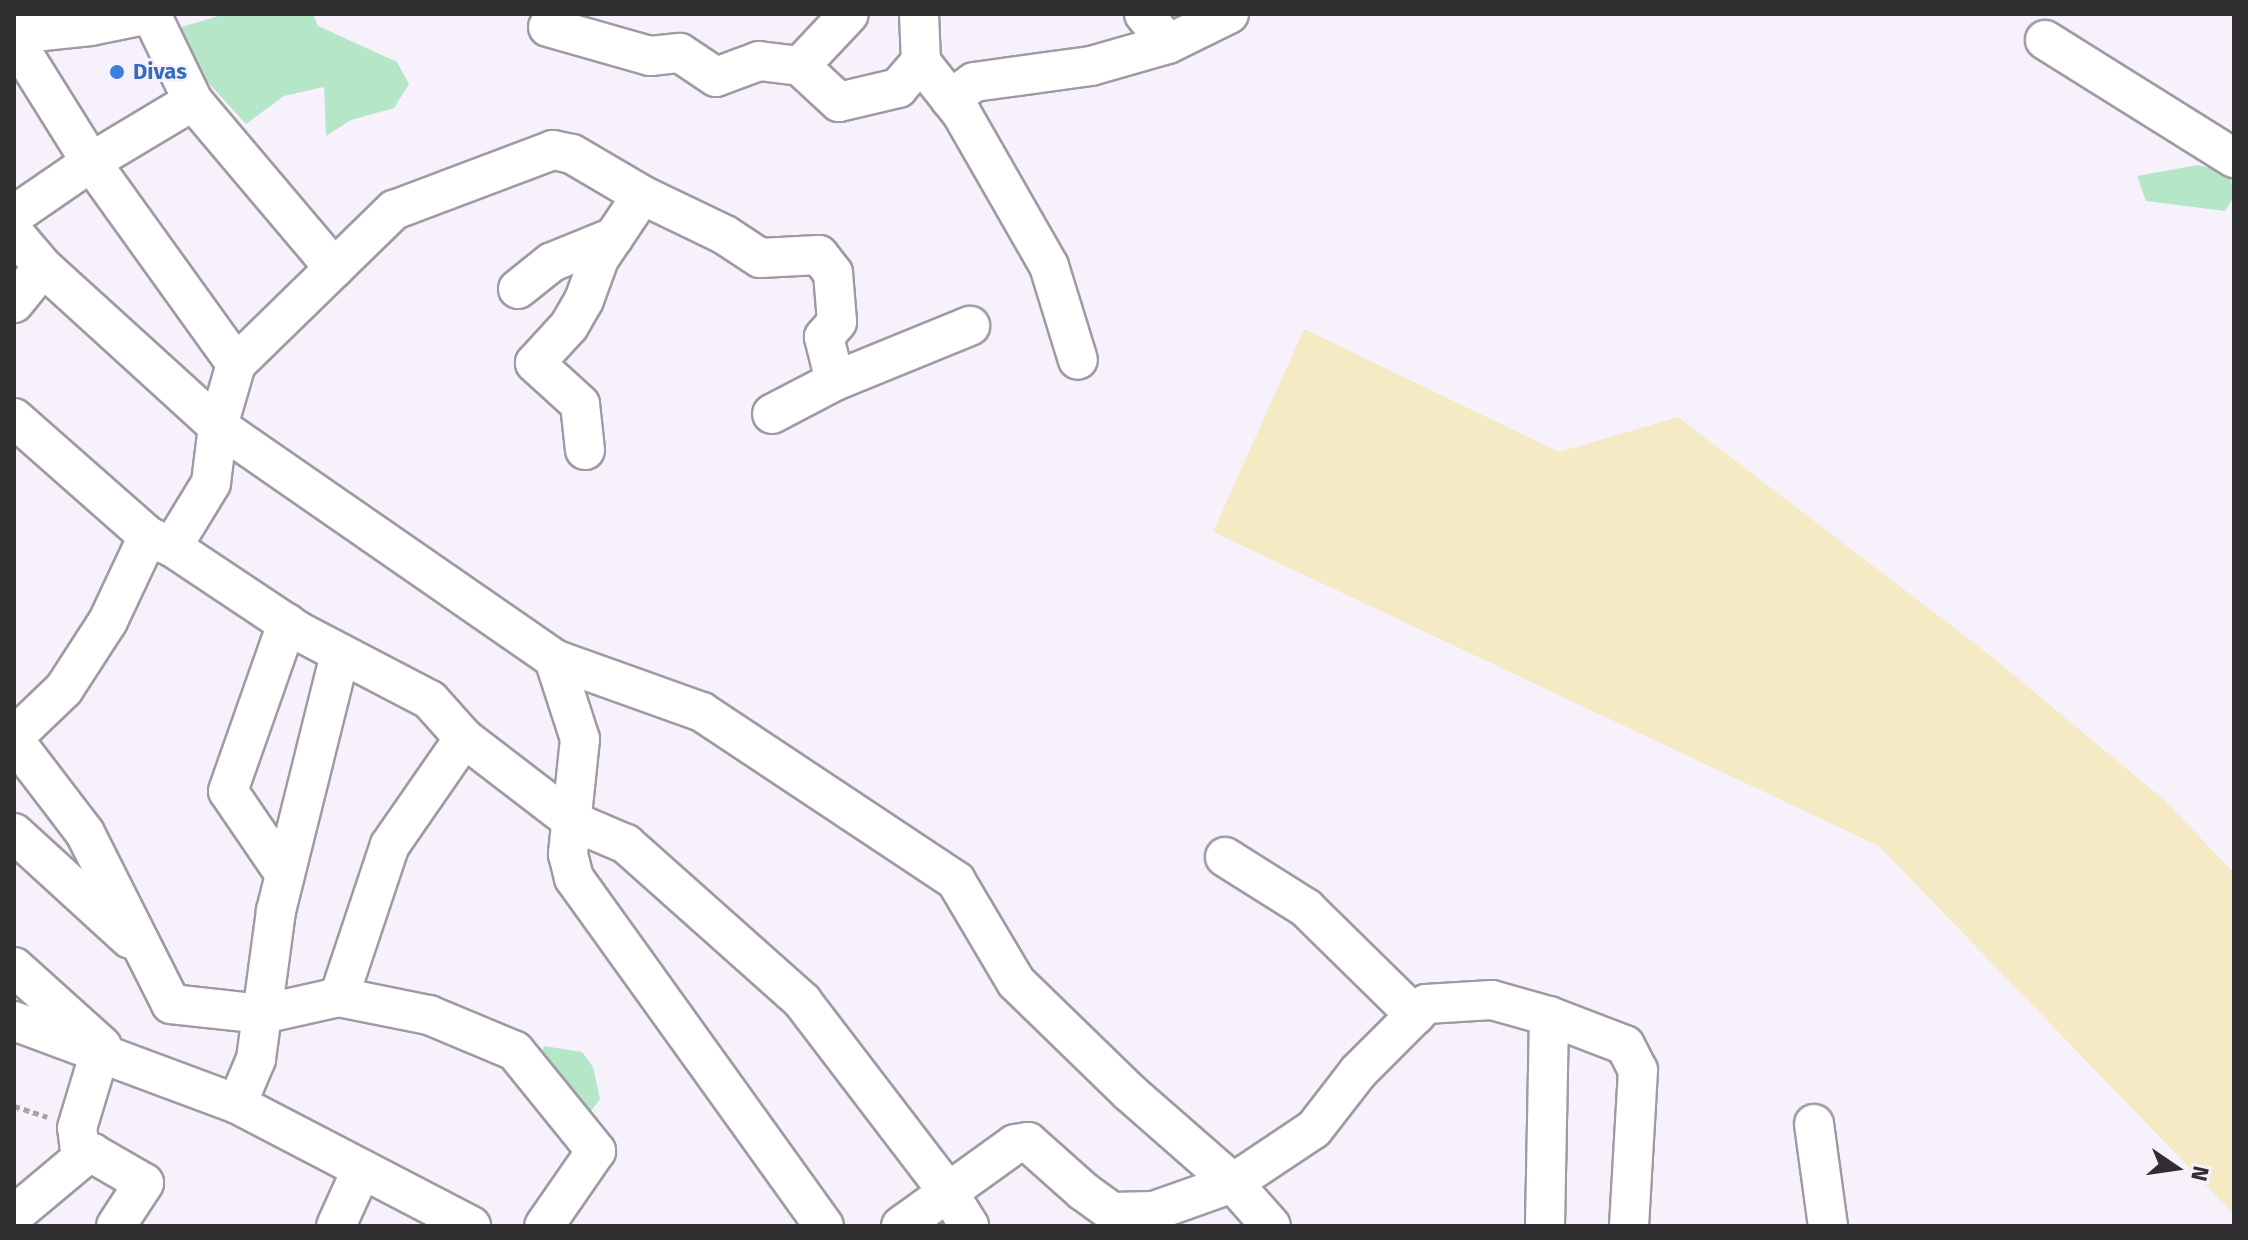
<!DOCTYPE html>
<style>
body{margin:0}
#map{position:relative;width:2248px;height:1240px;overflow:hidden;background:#f6f1fa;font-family:"Fira Sans",sans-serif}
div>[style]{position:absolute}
.green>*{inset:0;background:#b6e6c8}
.sand>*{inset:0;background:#f4eac4}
.path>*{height:5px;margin-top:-2.5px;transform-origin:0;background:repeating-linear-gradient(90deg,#a6a2a9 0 6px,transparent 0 10px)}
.roads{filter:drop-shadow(2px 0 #9f9aa3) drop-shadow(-2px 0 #9f9aa3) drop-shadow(0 2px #9f9aa3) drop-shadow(0 -2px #9f9aa3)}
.minor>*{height:38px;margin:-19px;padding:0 19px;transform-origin:19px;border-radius:19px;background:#fff}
.dots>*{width:22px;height:22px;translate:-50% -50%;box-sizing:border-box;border:4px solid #f6f1fa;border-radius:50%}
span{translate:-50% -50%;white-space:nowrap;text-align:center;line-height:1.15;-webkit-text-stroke:6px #f6f1fa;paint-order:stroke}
.shop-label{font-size:22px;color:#366cbe;font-weight:700}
.left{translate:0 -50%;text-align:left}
.frame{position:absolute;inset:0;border:16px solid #302e31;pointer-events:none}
.north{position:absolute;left:2136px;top:1128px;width:80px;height:80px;-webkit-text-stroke:6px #f6f1fa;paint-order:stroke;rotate:103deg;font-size:22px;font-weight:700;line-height:32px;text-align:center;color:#302e31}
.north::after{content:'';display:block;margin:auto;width:28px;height:36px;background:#302e31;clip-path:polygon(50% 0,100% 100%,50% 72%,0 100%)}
</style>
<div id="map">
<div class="green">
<div style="clip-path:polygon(225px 14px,313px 14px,318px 26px,397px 62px,409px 84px,394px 108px,351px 120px,326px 136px,324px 87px,284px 96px,246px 124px,182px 54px,178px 28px)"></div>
<div style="clip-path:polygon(2198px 165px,2230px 173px,2234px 197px,2225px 211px,2146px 201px,2137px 176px)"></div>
<div style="clip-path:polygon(544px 1046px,582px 1052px,593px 1067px,600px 1099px,584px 1120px,539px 1065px)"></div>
</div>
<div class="sand">
<div style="clip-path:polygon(1304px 329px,1559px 452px,1678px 417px,1987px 653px,2163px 799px,2234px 873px,2234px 1214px,1879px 846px,1213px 532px)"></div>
</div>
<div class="path">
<div style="left:14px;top:1106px;width:35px;rotate:18deg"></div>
</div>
<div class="roads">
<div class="minor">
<div style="left:151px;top:14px;width:97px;rotate:64.2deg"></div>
<div style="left:193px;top:101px;width:219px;rotate:49.8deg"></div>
<div style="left:919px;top:14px;width:48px;rotate:87.6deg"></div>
<div style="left:921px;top:62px;width:66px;rotate:51.7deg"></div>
<div style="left:962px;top:114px;width:175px;rotate:60.2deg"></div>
<div style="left:1049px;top:266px;width:98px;rotate:72.9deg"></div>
<div style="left:1144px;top:14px;width:38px;rotate:51deg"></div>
<div style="left:1168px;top:44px;width:68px;rotate:-26.2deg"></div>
<div style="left:548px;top:27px;width:106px;rotate:15.9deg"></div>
<div style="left:650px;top:56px;width:30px;rotate:-6deg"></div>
<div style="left:680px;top:53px;width:43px;rotate:33.7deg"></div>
<div style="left:716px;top:77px;width:46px;rotate:-20.4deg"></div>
<div style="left:759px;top:61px;width:41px;rotate:7deg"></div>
<div style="left:800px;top:66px;width:71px;rotate:-46.7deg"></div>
<div style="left:14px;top:34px;width:77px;rotate:-5.9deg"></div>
<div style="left:91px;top:26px;width:59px;rotate:-11.7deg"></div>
<div style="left:14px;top:39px;width:145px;rotate:58deg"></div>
<div style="left:91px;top:162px;width:249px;rotate:54.3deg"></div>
<div style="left:2045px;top:40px;width:223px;rotate:32deg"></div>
<div style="left:800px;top:66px;width:53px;rotate:42.7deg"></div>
<div style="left:839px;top:102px;width:61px;rotate:-13.3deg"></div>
<div style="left:898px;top:88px;width:35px;rotate:-49deg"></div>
<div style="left:950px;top:99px;width:29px;rotate:-35deg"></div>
<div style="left:974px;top:82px;width:118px;rotate:-7.8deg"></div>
<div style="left:1091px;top:66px;width:80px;rotate:-15.9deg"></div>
<div style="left:14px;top:215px;width:93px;rotate:-34.5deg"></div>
<div style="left:91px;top:162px;width:119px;rotate:-30.9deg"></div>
<div style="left:14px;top:233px;width:45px;rotate:49.5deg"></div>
<div style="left:43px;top:267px;width:236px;rotate:42.3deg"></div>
<div style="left:218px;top:426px;width:409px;rotate:34.7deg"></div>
<div style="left:554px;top:659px;width:84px;rotate:72deg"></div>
<div style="left:580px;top:739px;width:116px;rotate:96deg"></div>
<div style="left:568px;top:854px;width:25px;rotate:76deg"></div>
<div style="left:574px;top:878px;width:428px;rotate:54.3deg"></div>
<div style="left:518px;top:289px;width:43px;rotate:-38.5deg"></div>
<div style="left:552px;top:262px;width:67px;rotate:-22deg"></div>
<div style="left:14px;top:303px;width:46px;rotate:-51.1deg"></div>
<div style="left:835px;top:381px;width:146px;rotate:-22.2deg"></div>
<div style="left:14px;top:418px;width:179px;rotate:41.4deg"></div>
<div style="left:148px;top:536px;width:26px;rotate:25deg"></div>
<div style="left:172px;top:547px;width:151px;rotate:33.7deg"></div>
<div style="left:298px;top:631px;width:149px;rotate:27.6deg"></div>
<div style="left:430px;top:700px;width:51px;rotate:48.2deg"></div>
<div style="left:464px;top:738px;width:136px;rotate:37.5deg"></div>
<div style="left:572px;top:821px;width:59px;rotate:23.1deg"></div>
<div style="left:626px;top:844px;width:236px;rotate:41.7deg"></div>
<div style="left:802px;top:1001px;width:240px;rotate:52.6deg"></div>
<div style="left:948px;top:1192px;width:40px;rotate:58deg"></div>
<div style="left:585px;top:450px;width:46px;rotate:-96.2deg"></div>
<div style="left:580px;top:404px;width:61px;rotate:-137.7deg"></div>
<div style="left:535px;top:363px;width:50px;rotate:-47.4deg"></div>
<div style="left:569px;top:326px;width:30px;rotate:-60deg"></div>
<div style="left:584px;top:300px;width:44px;rotate:-69.9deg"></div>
<div style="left:599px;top:259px;width:77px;rotate:-56.1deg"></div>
<div style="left:172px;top:547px;width:75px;rotate:-58.6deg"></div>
<div style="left:211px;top:483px;width:57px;rotate:-83deg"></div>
<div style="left:218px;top:426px;width:65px;rotate:-73.8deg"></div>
<div style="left:236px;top:364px;width:221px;rotate:-44.3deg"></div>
<div style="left:394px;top:210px;width:170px;rotate:-20.7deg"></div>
<div style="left:553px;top:150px;width:19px;rotate:12deg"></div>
<div style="left:572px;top:154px;width:81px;rotate:30.4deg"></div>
<div style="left:642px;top:195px;width:92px;rotate:25.7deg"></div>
<div style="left:725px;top:235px;width:42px;rotate:33.3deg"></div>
<div style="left:760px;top:258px;width:59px;rotate:-2.9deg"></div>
<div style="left:819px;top:255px;width:23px;rotate:52deg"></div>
<div style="left:833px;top:273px;width:49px;rotate:85.3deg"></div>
<div style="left:837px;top:322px;width:20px;rotate:131deg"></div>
<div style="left:824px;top:337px;width:45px;rotate:76deg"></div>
<div style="left:835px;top:381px;width:71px;rotate:152.4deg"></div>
<div style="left:554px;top:659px;width:157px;rotate:19.7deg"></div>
<div style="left:702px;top:712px;width:305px;rotate:33.6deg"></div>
<div style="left:956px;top:881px;width:117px;rotate:59.3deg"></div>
<div style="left:1016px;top:982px;width:158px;rotate:44.2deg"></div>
<div style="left:1129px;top:1092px;width:138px;rotate:41.2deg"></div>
<div style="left:1233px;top:1183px;width:97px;rotate:-33.7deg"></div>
<div style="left:1314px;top:1129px;width:72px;rotate:-52.3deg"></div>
<div style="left:1358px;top:1072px;width:96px;rotate:-45deg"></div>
<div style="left:1426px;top:1004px;width:66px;rotate:-3.5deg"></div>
<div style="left:1492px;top:1000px;width:59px;rotate:15.7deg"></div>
<div style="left:1549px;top:1016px;width:81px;rotate:20.9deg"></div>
<div style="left:1625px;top:1045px;width:28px;rotate:63deg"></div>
<div style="left:1638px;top:1070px;width:156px;rotate:93.3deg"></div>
<div style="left:14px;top:737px;width:69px;rotate:-43.8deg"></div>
<div style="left:64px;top:689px;width:81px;rotate:-57.1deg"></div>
<div style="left:108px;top:621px;width:94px;rotate:-64.8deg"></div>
<div style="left:14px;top:740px;width:117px;rotate:52.6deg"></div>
<div style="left:85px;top:833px;width:191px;rotate:63.3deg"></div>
<div style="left:171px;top:1004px;width:93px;rotate:6.2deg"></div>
<div style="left:263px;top:1014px;width:78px;rotate:-12.6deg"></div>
<div style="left:339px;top:997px;width:160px;rotate:-71.5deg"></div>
<div style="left:390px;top:845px;width:130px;rotate:-55.3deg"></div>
<div style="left:14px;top:833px;width:157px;rotate:42.4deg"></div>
<div style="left:1225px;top:857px;width:96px;rotate:32.2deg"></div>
<div style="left:1306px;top:908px;width:153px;rotate:44.5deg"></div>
<div style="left:284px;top:873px;width:99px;rotate:-124.3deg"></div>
<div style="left:228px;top:791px;width:178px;rotate:-70.6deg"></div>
<div style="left:14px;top:967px;width:118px;rotate:41.9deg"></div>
<div style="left:339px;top:997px;width:92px;rotate:11.3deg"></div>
<div style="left:429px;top:1015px;width:93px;rotate:22.7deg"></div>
<div style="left:515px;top:1051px;width:129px;rotate:51deg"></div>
<div style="left:596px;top:1151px;width:91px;rotate:124.7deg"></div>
<div style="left:14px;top:1021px;width:238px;rotate:20.4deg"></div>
<div style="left:237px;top:1104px;width:264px;rotate:27.5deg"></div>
<div style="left:237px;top:1104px;width:49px;rotate:-67.1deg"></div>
<div style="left:256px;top:1059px;width:149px;rotate:-82.3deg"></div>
<div style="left:276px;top:911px;width:265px;rotate:-76deg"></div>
<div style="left:1814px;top:1124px;width:103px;rotate:82.2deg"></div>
<div style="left:81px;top:1159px;width:13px;rotate:-29deg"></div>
<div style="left:92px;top:1153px;width:60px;rotate:30deg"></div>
<div style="left:144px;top:1183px;width:51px;rotate:123.1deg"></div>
<div style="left:14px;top:1215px;width:87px;rotate:-39.9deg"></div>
<div style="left:81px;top:1159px;width:31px;rotate:-97deg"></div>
<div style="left:77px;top:1128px;width:76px;rotate:-73.2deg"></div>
<div style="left:336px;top:1226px;width:60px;rotate:-65.6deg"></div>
<div style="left:901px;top:1226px;width:140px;rotate:-35.7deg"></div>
<div style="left:1015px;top:1144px;width:13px;rotate:-9deg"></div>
<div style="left:1028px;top:1142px;width:74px;rotate:41.7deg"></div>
<div style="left:1083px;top:1191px;width:36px;rotate:36deg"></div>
<div style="left:1112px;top:1212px;width:42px;rotate:-1.4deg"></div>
<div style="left:1154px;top:1211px;width:84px;rotate:-19.5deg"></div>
<div style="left:1233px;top:1183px;width:57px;rotate:48.5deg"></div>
<div style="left:1545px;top:1226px;width:210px;rotate:-88.9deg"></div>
</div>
</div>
<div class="dots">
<div style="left:117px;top:72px;background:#3f7fe0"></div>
</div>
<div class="shop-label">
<span class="left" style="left:133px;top:72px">Divas</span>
</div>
<div class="frame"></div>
<div class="north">N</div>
</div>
